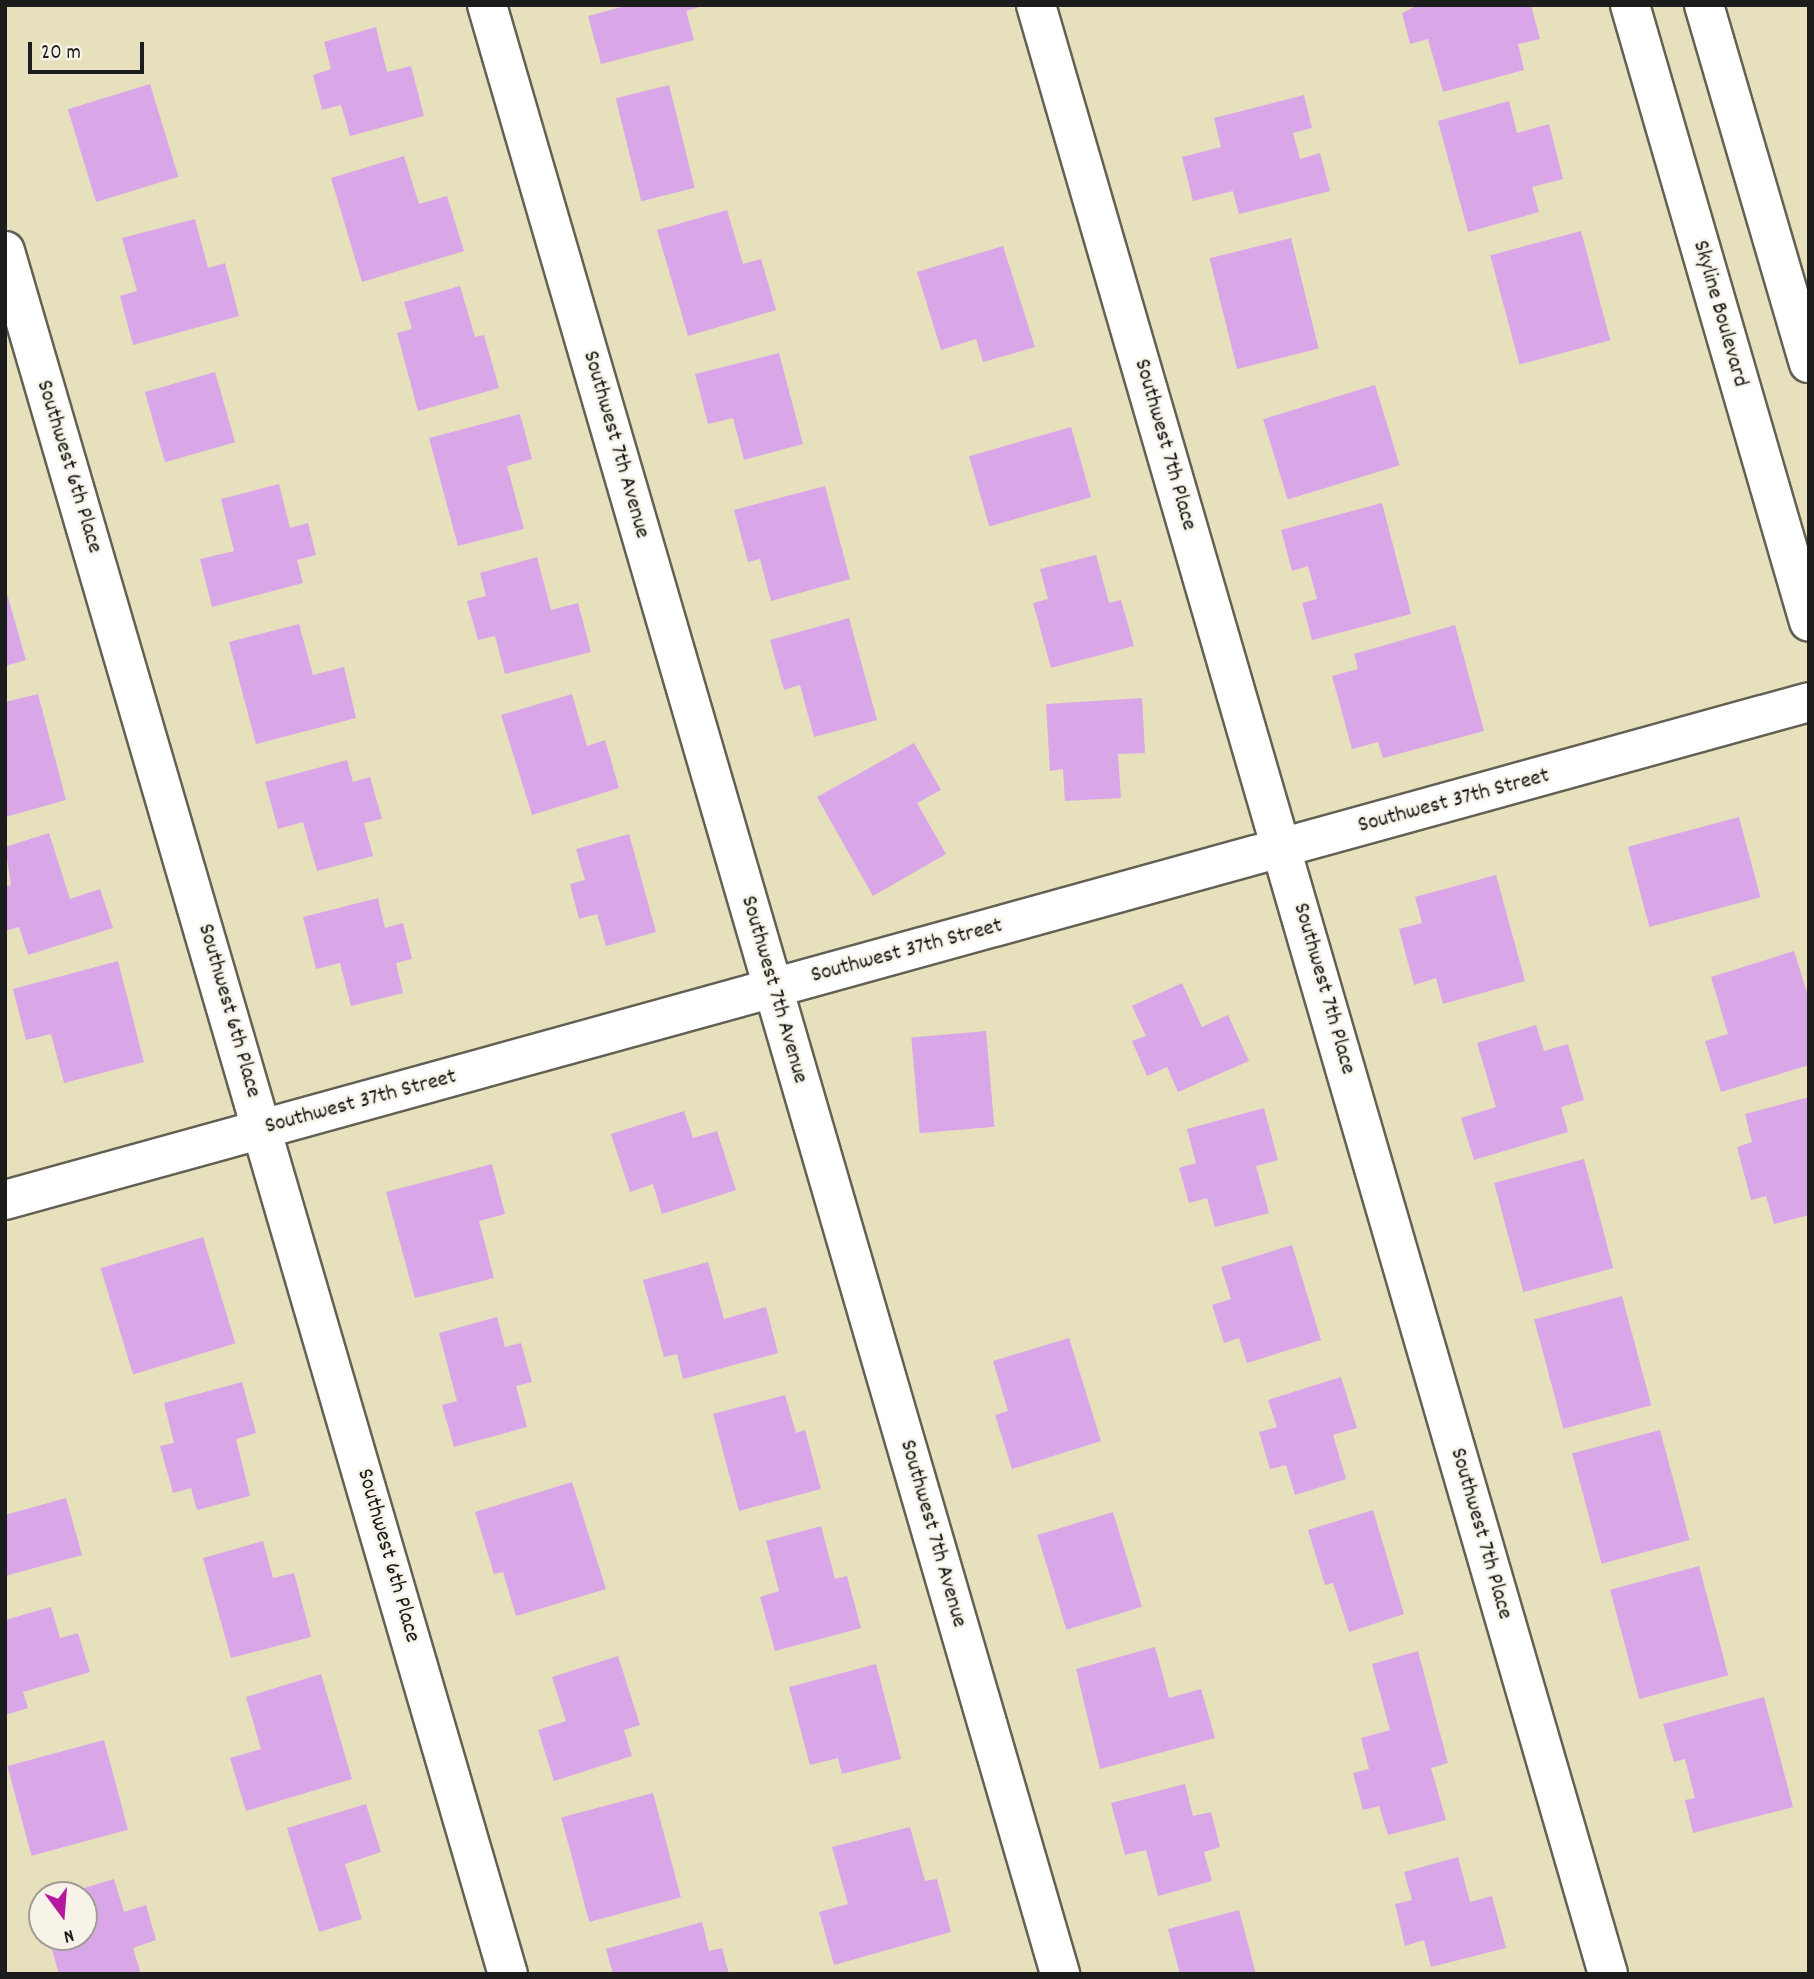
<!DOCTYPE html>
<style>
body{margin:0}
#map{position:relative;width:1814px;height:1979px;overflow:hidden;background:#e7e0bd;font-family:Dekko,sans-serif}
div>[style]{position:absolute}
.building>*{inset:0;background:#d9a7e8;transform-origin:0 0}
.roads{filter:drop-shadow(2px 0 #636154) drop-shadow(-2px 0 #636154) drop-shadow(0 2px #636154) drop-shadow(0 -2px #636154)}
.minor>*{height:38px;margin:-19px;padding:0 19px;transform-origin:19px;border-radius:19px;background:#fff}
span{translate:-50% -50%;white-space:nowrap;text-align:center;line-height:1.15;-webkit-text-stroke:5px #f7f3e8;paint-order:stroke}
.street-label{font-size:23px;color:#1c1c1c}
.frame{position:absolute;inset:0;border:7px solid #1c1c1c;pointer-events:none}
.north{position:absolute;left:28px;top:1881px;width:70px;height:70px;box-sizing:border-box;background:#f7f3e8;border:2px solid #9f9d96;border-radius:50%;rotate:164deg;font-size:19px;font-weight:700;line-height:28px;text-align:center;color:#1c1c1c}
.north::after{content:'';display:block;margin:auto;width:24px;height:32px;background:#b5179e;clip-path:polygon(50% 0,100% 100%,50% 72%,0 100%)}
.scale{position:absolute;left:28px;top:42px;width:116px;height:32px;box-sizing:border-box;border:4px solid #1c1c1c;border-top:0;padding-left:9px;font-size:21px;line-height:24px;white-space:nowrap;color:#1c1c1c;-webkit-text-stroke:5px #f7f3e8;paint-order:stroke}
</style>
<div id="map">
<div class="building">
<div style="clip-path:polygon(629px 5px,703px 5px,703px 6px,686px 11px,694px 40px,601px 64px,588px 16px)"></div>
<div style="clip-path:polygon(1418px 5px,1531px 5px,1540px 39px,1518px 44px,1524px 70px,1443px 92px,1428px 39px,1410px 44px,1402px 13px)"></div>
<div style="clip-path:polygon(376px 27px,387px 72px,411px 66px,424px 116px,350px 136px,341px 105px,322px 110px,313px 75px,331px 69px,324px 42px)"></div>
<div style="left:150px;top:84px;width:97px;height:86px;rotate:73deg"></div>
<div style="left:669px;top:85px;width:106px;height:55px;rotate:76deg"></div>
<div style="clip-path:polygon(1304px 95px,1312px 128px,1293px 133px,1300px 159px,1320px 153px,1330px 191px,1239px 214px,1233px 191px,1193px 201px,1182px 157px,1221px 147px,1214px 118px)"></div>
<div style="clip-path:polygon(1509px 101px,1517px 133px,1549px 124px,1563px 179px,1532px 187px,1539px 212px,1468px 232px,1438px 121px)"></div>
<div style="clip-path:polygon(404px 156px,419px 204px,447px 196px,464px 251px,362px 282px,331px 178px)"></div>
<div style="clip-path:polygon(727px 210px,743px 264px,761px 259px,776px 310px,688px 336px,657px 230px)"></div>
<div style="clip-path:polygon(195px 219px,208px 268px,225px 263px,239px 316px,133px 345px,120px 296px,137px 291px,122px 238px)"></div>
<div style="left:1581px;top:231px;width:113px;height:94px;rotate:75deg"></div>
<div style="left:1291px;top:238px;width:114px;height:84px;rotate:76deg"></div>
<div style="clip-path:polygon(1003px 246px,1035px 347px,983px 362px,976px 339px,941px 350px,917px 272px)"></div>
<div style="clip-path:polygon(460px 286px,475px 337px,484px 335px,499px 388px,418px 411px,397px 333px,412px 329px,404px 302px)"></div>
<div style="clip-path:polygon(779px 353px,803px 444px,744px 460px,733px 418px,708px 424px,695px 374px)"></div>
<div style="left:215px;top:372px;width:73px;height:73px;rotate:74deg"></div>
<div style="left:1375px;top:385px;width:84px;height:117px;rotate:73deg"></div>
<div style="clip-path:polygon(520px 414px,532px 459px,507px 466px,524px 529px,458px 546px,429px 438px)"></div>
<div style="left:1071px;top:427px;width:73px;height:106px;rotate:74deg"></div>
<div style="clip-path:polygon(279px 484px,290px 528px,308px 523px,316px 555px,297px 560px,303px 583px,212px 607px,200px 559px,234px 551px,221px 499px)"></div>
<div style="clip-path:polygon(825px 486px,850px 579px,771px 601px,760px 559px,748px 562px,734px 510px)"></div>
<div style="clip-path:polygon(1382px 503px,1411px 614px,1312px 640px,1302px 603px,1317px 599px,1308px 566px,1292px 571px,1281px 530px)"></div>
<div style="clip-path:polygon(1096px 555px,1109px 603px,1121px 600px,1134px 646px,1051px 668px,1033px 603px,1048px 599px,1040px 569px)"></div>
<div style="clip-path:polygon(537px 557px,551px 610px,578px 603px,591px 652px,505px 674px,495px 636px,478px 640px,467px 601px,486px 596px,480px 573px)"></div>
<div style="clip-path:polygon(5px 587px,26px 660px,5px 666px)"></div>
<div style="clip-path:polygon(849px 618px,877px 720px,814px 737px,800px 685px,784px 690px,770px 640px)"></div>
<div style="clip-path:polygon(299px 624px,313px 675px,344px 667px,356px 718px,256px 744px,229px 642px)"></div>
<div style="clip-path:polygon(1455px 625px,1484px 731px,1383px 758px,1378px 742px,1352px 749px,1332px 676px,1358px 669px,1354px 654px)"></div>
<div style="clip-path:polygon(38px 694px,66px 800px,5px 817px,5px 702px)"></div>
<div style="clip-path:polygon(572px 694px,587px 746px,605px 740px,619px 788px,532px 815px,501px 715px)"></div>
<div style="clip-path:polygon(1142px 698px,1145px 753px,1118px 754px,1121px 798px,1065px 801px,1063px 769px,1050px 771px,1046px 704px)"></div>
<div style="clip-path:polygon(914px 743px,941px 790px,917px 803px,946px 854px,873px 896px,817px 797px)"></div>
<div style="clip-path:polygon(347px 760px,353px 782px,370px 777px,382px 819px,364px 823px,373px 856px,317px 871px,303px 822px,278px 829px,265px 782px)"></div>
<div style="left:1739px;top:817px;width:83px;height:115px;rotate:75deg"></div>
<div style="clip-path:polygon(49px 833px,70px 899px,100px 889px,113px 928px,28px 955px,19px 927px,5px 931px,5px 887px,11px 885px,5px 847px)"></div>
<div style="clip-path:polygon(629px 834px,656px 932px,606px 946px,597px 914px,579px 919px,570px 884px,585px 880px,576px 849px)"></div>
<div style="clip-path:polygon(1496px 875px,1525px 981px,1443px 1004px,1436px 978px,1414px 985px,1399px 929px,1422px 923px,1415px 897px)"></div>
<div style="clip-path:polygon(378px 898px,385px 928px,403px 923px,412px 959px,396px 963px,403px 993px,351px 1006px,340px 963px,316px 969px,303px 917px)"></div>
<div style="clip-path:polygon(1794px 951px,1809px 999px,1809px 1065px,1721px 1092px,1705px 1041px,1728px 1034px,1711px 977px)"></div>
<div style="clip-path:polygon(118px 961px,144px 1062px,64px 1083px,51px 1034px,26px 1040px,13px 989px)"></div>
<div style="clip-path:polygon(1182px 983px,1202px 1027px,1228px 1015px,1249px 1061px,1178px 1092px,1167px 1067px,1147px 1076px,1132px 1041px,1146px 1036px,1132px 1006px)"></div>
<div style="clip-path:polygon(1536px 1025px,1544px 1051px,1568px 1044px,1584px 1100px,1561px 1107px,1568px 1132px,1474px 1160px,1461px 1118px,1496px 1107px,1477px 1043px)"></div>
<div style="left:986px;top:1031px;width:96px;height:75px;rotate:85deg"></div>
<div style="clip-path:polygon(1809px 1097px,1809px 1215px,1774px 1224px,1766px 1196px,1751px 1200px,1737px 1147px,1752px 1142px,1745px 1114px)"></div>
<div style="clip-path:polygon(1264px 1108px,1278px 1160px,1256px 1166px,1269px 1213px,1215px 1227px,1207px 1198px,1189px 1203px,1179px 1168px,1196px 1163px,1187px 1129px)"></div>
<div style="clip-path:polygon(684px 1111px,693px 1138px,717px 1131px,736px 1190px,662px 1214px,653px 1184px,630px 1192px,611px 1134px)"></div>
<div style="left:1584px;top:1159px;width:113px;height:93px;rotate:75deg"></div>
<div style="clip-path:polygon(492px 1164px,505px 1214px,479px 1221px,494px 1278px,415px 1298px,386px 1192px)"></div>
<div style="left:203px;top:1237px;width:111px;height:107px;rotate:73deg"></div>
<div style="clip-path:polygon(1292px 1245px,1321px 1340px,1247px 1363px,1239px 1338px,1224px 1343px,1212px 1305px,1231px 1299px,1221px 1267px)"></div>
<div style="clip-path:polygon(708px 1262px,724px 1319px,766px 1307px,778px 1353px,683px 1379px,677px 1354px,664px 1357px,643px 1280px)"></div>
<div style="left:1622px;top:1296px;width:113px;height:91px;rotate:75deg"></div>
<div style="clip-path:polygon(497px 1317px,505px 1347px,521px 1343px,532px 1382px,516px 1386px,527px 1427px,454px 1447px,442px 1405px,457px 1401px,439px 1333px)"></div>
<div style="clip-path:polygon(1069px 1338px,1101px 1441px,1012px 1469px,995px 1415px,1008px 1411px,993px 1361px)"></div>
<div style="clip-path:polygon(1341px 1377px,1357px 1428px,1333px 1435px,1346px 1479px,1295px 1495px,1286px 1465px,1270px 1469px,1259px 1432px,1277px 1427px,1268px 1400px)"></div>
<div style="clip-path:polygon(242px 1382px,256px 1433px,236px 1439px,250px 1496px,197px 1510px,191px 1488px,173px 1493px,160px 1446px,174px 1443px,164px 1403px)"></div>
<div style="clip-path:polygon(785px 1395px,796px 1433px,805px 1430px,821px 1489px,739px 1511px,713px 1414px)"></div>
<div style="left:1660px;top:1430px;width:114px;height:91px;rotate:75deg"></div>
<div style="clip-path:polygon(572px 1482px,606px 1589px,516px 1616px,503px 1572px,494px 1574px,475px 1512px)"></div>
<div style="clip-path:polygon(66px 1498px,82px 1555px,5px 1576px,5px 1515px)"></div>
<div style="clip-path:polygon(1373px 1510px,1404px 1614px,1349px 1632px,1333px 1583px,1325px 1585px,1308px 1530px)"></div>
<div style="left:1113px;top:1512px;width:99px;height:79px;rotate:73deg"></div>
<div style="clip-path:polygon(821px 1526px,835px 1579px,847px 1576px,861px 1628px,775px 1651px,760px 1597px,779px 1591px,766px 1541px)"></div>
<div style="clip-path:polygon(263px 1541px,273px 1578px,294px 1573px,311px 1637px,231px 1658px,203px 1558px)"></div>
<div style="left:1699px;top:1566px;width:113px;height:92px;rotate:75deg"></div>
<div style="clip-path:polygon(51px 1607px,60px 1638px,78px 1633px,90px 1672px,23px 1692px,28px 1708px,5px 1715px,5px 1620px)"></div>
<div style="clip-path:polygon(1155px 1647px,1169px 1698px,1201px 1689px,1215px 1738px,1100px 1769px,1076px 1669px)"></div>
<div style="clip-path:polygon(1418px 1651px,1448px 1763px,1431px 1768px,1446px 1820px,1388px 1835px,1379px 1806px,1363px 1810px,1353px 1773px,1369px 1769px,1361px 1738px,1390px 1730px,1372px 1664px)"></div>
<div style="clip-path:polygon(618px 1656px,640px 1725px,624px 1730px,632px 1756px,554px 1781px,538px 1730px,566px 1721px,552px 1677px)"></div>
<div style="clip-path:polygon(876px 1664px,901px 1759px,842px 1774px,838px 1758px,810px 1765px,789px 1687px)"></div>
<div style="clip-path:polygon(321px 1674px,352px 1779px,246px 1811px,230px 1758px,261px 1749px,246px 1697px)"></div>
<div style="clip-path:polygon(1764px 1697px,1793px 1807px,1693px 1833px,1685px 1800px,1695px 1798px,1685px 1759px,1674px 1762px,1663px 1724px)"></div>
<div style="left:104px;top:1740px;width:93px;height:100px;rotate:75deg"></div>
<div style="clip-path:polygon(1185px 1784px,1193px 1816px,1211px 1812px,1220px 1847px,1204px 1852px,1212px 1881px,1158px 1896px,1146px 1850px,1125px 1855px,1111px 1803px)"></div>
<div style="left:653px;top:1793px;width:108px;height:95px;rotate:75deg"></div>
<div style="clip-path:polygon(366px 1804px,381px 1852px,345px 1864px,362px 1919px,319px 1932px,287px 1828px)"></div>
<div style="clip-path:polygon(910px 1827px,925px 1881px,937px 1879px,951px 1932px,834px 1965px,819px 1912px,848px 1904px,832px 1847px)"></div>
<div style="clip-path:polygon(1458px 1857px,1470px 1902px,1492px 1896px,1506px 1948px,1431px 1967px,1424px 1940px,1405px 1946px,1395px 1904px,1412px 1900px,1404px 1872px)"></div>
<div style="clip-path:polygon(114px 1879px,124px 1912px,146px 1905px,156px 1940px,133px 1948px,141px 1974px,59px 1974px,51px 1946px,84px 1937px,84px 1895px,64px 1894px)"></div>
<div style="clip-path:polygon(1239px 1910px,1256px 1974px,1180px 1974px,1168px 1929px)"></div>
<div style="clip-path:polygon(702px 1922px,709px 1951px,722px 1948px,729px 1974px,613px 1974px,606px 1949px)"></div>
</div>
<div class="roads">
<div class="minor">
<div style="left:487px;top:5px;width:2051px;rotate:73.77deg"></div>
<div style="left:1036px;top:5px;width:2050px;rotate:73.8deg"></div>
<div style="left:1630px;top:5px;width:642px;rotate:73.82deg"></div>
<div style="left:1704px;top:5px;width:373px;rotate:73.7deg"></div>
<div style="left:5px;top:251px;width:1795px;rotate:73.73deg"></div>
<div style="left:5px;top:1200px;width:1871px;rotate:-15.43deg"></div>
</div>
</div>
<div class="street-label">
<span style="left:1719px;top:314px;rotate:74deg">Skyline Boulevard</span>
<span style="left:615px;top:445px;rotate:74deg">Southwest 7th Avenue</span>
<span style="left:1164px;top:445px;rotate:74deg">Southwest 7th Place</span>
<span style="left:68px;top:467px;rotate:73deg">Southwest 6th Place</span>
<span style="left:1454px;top:802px;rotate:-15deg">Southwest 37th Street</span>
<span style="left:907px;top:952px;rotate:-15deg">Southwest 37th Street</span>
<span style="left:1323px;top:989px;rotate:74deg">Southwest 7th Place</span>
<span style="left:773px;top:990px;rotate:74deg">Southwest 7th Avenue</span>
<span style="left:228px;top:1011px;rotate:74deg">Southwest 6th Place</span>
<span style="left:361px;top:1103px;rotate:-15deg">Southwest 37th Street</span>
<span style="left:932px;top:1534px;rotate:74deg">Southwest 7th Avenue</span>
<span style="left:1480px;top:1534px;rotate:74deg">Southwest 7th Place</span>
<span style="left:387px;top:1556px;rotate:74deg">Southwest 6th Place</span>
</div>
<div class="frame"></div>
<div class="north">N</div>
<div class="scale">20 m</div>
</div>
